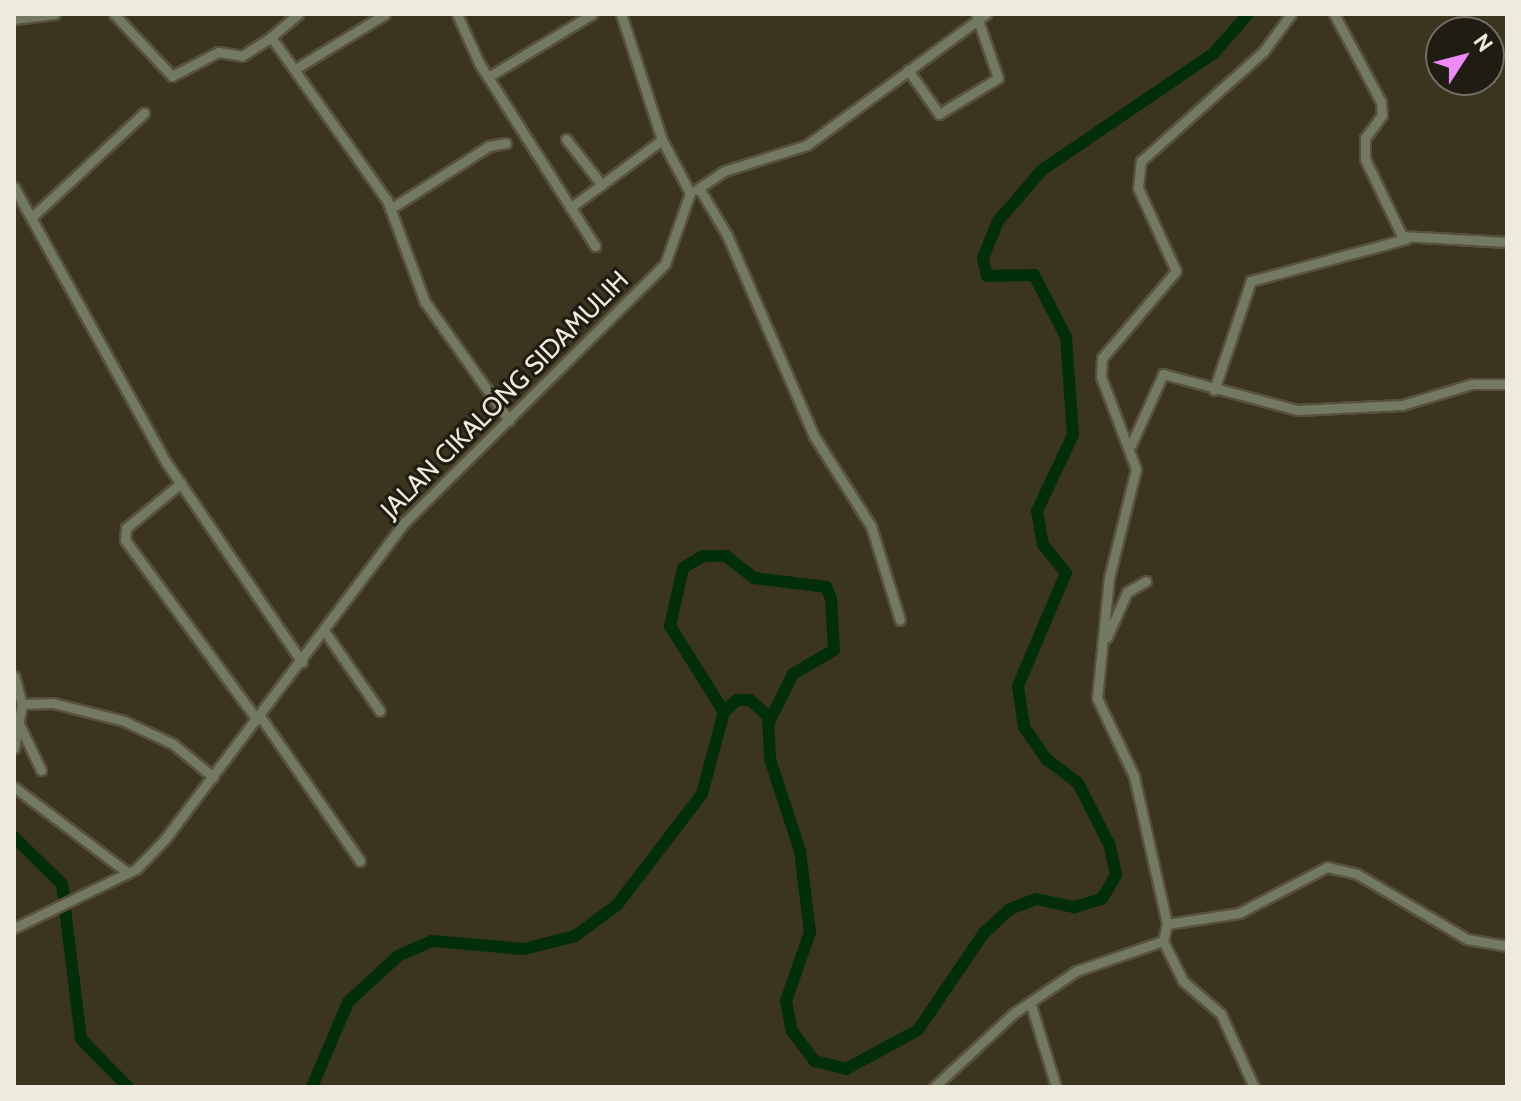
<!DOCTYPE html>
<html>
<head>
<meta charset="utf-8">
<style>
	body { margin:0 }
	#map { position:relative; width:1521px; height:1101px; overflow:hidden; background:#3b341e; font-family:Cabin,sans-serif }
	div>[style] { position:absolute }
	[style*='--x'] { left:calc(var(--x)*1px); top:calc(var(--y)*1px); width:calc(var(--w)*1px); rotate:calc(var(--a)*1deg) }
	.river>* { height:12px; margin:-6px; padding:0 6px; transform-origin:6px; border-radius:6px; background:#022e09 }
	.roads { filter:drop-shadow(2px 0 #58513c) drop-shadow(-2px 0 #58513c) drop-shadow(0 2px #58513c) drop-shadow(0 -2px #58513c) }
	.minor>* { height:9px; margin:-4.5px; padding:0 4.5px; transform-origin:4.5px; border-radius:4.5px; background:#737962 }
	span { translate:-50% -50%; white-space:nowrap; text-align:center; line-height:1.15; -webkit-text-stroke:6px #1f1c12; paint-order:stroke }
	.street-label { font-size:26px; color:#eeeadc }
	.frame { position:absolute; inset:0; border:16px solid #eeeadc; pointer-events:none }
	.north { position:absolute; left:1425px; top:16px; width:80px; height:80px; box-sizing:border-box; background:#1f1c12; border:2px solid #726e63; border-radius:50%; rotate:54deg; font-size:22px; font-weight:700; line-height:32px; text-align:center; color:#eeeadc }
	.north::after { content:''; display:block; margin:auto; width:28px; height:36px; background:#ee8bf8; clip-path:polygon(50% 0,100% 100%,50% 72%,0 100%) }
</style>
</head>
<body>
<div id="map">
	<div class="river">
		<div style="--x:724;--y:712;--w:102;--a:-122.1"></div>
		<div style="--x:670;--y:626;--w:59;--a:-77.4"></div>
		<div style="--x:683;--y:568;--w:23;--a:-31"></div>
		<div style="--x:703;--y:556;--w:23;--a:0"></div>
		<div style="--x:726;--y:556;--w:36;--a:38"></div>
		<div style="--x:754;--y:578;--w:73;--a:7.1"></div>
		<div style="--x:826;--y:587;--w:13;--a:67"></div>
		<div style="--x:831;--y:599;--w:51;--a:86.6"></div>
		<div style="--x:834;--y:650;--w:48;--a:149.7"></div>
		<div style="--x:793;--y:674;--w:56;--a:116.6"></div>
		<div style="--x:14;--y:837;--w:67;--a:44.4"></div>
		<div style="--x:62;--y:884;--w:156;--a:83"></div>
		<div style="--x:81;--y:1039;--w:67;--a:45.6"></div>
		<div style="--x:312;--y:1087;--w:92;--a:-67"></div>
		<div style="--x:348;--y:1002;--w:68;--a:-42.6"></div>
		<div style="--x:398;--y:956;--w:37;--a:-24"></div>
		<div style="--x:432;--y:941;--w:92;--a:5"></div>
		<div style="--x:524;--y:949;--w:53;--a:-14.3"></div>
		<div style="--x:575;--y:936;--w:52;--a:-36.4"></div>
		<div style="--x:617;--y:905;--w:140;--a:-52.6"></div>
		<div style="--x:702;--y:794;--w:85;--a:-75"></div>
		<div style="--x:724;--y:712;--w:18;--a:-43"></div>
		<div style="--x:737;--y:700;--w:13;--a:0"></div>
		<div style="--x:750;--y:700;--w:24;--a:42"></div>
		<div style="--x:768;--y:716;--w:43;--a:87.3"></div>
		<div style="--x:770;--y:759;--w:97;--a:71.9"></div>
		<div style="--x:800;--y:851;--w:82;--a:83"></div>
		<div style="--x:810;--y:932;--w:73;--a:109.2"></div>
		<div style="--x:786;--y:1001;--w:31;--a:79"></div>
		<div style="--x:792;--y:1031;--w:38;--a:53"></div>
		<div style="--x:815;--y:1061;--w:32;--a:14"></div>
		<div style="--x:846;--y:1069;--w:82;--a:-28.4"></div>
		<div style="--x:918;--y:1030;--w:117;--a:-55.8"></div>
		<div style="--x:984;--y:933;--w:35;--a:-43"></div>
		<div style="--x:1010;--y:909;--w:28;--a:-21"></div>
		<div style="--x:1036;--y:899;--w:40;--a:12"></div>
		<div style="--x:1075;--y:907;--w:28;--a:-17"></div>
		<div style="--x:1102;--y:899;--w:28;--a:-60"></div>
		<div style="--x:1116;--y:875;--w:30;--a:-102"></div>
		<div style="--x:1110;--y:846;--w:71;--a:-116.9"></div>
		<div style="--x:1078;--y:783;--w:39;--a:-143"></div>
		<div style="--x:1047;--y:760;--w:40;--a:-124.9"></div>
		<div style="--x:1024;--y:727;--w:41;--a:-98.3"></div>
		<div style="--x:1018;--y:686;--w:123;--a:-67"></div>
		<div style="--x:1066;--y:573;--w:36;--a:-129"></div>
		<div style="--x:1043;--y:545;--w:35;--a:-100"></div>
		<div style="--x:1037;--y:511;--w:84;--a:-64.7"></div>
		<div style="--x:1073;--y:435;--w:98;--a:-94.1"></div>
		<div style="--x:1066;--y:337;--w:70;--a:-117.3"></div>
		<div style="--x:1034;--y:275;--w:47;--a:178.8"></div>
		<div style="--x:987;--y:276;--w:18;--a:-103"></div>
		<div style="--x:983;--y:258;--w:40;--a:-68"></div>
		<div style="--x:998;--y:221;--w:67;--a:-49.2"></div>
		<div style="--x:1042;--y:170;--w:207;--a:-34.2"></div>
		<div style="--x:1213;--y:54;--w:53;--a:-48.8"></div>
	</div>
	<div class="roads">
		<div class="minor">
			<div style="--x:114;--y:14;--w:85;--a:46.9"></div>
			<div style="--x:172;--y:76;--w:52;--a:-27.6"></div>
			<div style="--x:218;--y:52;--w:24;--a:9"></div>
			<div style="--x:242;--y:56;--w:35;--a:-33"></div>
			<div style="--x:271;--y:37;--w:200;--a:54.6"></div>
			<div style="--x:387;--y:200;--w:109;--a:69.6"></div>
			<div style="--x:425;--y:302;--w:145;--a:54.6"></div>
			<div style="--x:457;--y:14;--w:54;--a:65.8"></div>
			<div style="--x:479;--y:63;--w:217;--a:57.6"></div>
			<div style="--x:1334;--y:14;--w:100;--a:61.9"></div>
			<div style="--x:1381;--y:102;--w:13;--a:86"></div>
			<div style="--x:1382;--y:115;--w:29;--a:126"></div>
			<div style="--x:1365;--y:138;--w:21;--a:90"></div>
			<div style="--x:1365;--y:159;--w:85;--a:64.3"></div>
			<div style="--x:1402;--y:236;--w:105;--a:3.3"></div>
			<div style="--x:14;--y:19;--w:41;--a:-7"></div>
			<div style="--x:271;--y:37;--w:35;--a:-40"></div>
			<div style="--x:295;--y:69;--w:105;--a:-31.4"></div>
			<div style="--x:908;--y:70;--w:54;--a:54.8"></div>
			<div style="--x:939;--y:114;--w:69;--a:-31.4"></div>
			<div style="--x:998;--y:78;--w:68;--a:-109"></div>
			<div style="--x:488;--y:77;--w:122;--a:-31.2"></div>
			<div style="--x:566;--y:139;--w:58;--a:52"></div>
			<div style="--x:14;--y:187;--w:314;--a:61.1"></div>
			<div style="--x:166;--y:462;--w:242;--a:55.8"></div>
			<div style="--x:699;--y:188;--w:55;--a:59.2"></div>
			<div style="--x:727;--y:235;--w:219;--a:66.6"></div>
			<div style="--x:814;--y:436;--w:107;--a:57.7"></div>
			<div style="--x:871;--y:526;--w:98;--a:72.9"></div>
			<div style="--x:696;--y:190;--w:34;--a:-34"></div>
			<div style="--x:724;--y:171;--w:87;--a:-17.4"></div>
			<div style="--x:807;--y:145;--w:222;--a:-36.2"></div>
			<div style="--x:570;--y:208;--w:114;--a:-36.5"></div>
			<div style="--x:390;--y:209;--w:117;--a:-32.5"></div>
			<div style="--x:489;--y:146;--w:17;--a:-10"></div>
			<div style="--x:32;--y:217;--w:153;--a:-42.9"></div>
			<div style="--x:1214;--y:390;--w:115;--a:-71.3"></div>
			<div style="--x:1251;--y:281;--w:161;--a:-15.2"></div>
			<div style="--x:1131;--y:445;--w:78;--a:-65.7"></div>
			<div style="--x:1163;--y:374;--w:139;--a:15"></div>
			<div style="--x:1297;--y:410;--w:105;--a:-2.7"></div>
			<div style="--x:1402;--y:405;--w:73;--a:-16.7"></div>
			<div style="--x:1472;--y:384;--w:35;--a:0"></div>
			<div style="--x:181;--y:483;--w:71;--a:140.7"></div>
			<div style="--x:126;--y:528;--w:12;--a:95"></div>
			<div style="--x:125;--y:540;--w:223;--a:53.7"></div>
			<div style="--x:325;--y:632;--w:96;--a:55.2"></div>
			<div style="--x:1107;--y:637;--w:49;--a:-66"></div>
			<div style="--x:1127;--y:592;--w:22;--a:-30"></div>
			<div style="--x:14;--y:676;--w:29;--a:74"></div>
			<div style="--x:22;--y:704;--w:45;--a:100.3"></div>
			<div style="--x:22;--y:704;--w:31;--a:-2"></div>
			<div style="--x:53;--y:703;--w:73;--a:14.2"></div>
			<div style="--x:124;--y:721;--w:54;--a:25.1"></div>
			<div style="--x:173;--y:744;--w:52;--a:39.5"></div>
			<div style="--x:260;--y:716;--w:176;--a:55.4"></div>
			<div style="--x:20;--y:726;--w:49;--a:64.5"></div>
			<div style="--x:14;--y:787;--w:143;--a:37"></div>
			<div style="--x:1167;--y:924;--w:73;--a:-8.7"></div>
			<div style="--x:1239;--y:913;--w:99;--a:-27.6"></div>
			<div style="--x:1327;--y:867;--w:31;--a:13"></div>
			<div style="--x:1357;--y:874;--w:128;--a:30.6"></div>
			<div style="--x:1467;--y:939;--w:41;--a:9.9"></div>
			<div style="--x:14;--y:928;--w:136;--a:-25.8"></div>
			<div style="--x:136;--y:869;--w:42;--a:-46"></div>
			<div style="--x:165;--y:839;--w:398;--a:-52.9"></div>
			<div style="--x:405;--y:522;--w:366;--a:-44.8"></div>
			<div style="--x:665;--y:264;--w:75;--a:-70.6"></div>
			<div style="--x:690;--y:193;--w:60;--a:-117.8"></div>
			<div style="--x:662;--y:140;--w:133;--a:-108"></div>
			<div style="--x:1163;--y:941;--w:45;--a:63.4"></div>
			<div style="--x:1183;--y:981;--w:50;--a:41"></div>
			<div style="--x:1221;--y:1014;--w:80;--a:65.7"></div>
			<div style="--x:1031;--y:1005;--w:86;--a:73"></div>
			<div style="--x:934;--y:1087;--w:109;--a:-42.8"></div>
			<div style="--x:1014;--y:1013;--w:75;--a:-34.1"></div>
			<div style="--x:1076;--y:971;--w:92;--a:-19"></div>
			<div style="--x:1163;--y:941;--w:17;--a:-77"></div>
			<div style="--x:1167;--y:924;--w:152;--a:-102.6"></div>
			<div style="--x:1134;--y:776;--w:86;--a:-115.4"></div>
			<div style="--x:1097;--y:698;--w:121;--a:-84.3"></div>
			<div style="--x:1109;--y:578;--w:112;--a:-76.1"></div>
			<div style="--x:1136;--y:469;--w:98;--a:-110.8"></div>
			<div style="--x:1101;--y:377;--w:19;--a:-87"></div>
			<div style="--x:1102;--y:358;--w:114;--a:-49.6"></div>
			<div style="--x:1176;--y:271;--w:91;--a:-114.6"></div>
			<div style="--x:1138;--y:188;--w:27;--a:-84"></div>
			<div style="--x:1141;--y:161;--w:164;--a:-41.8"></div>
			<div style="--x:1263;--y:52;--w:47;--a:-53.6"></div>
		</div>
	</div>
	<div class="street-label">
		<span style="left:505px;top:395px;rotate:-45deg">JALAN CIKALONG SIDAMULIH</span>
	</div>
	<div class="frame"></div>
	<div class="north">N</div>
</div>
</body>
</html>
